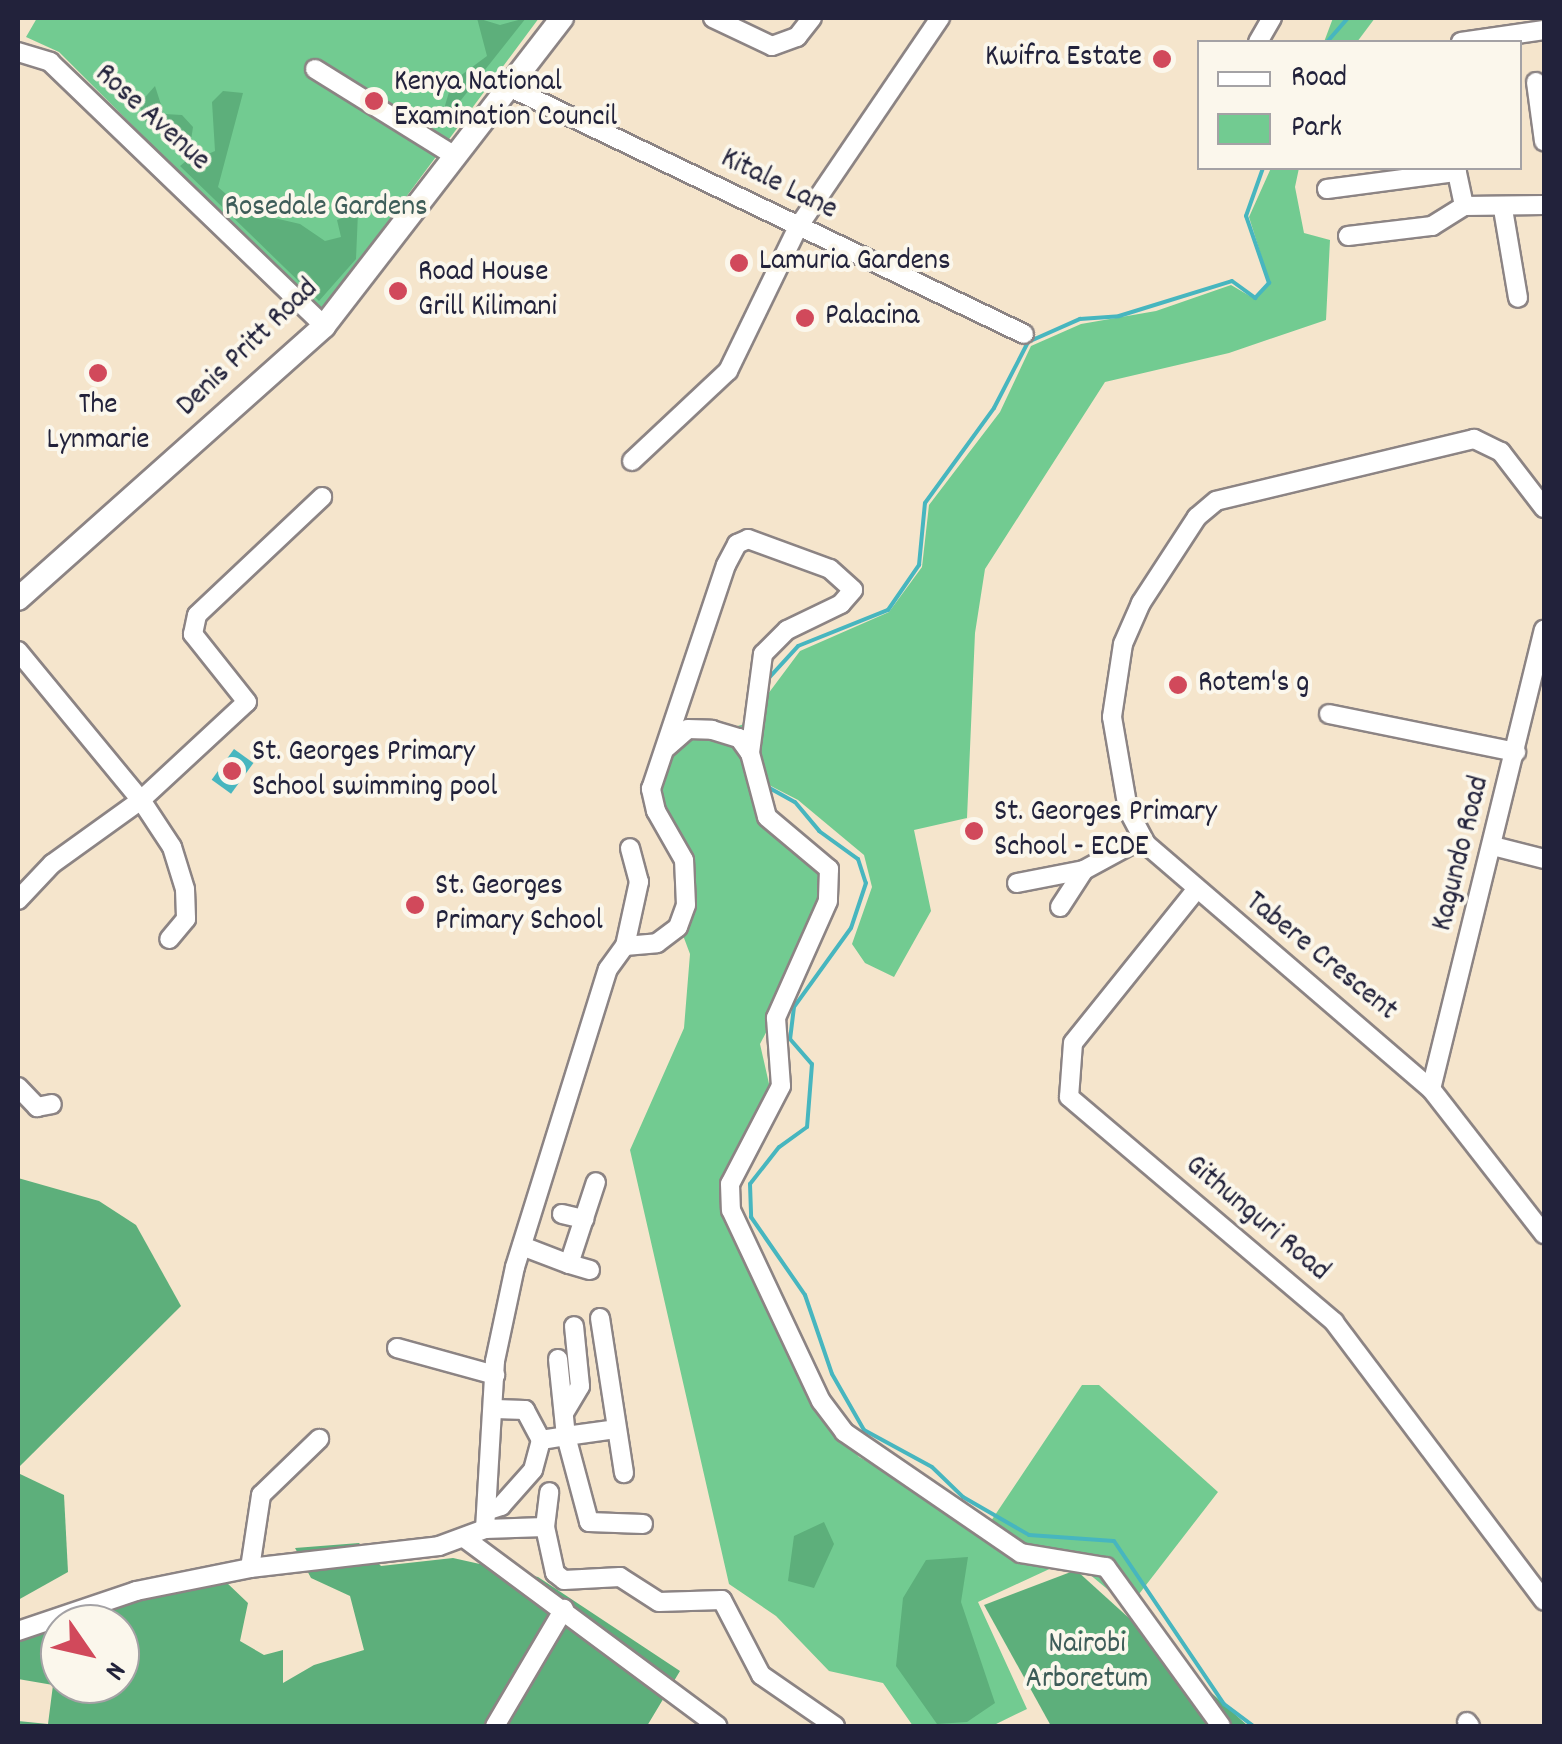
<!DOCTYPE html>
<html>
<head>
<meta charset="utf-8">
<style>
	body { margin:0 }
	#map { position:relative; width:1562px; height:1744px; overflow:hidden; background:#f5e5cc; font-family:Dekko,sans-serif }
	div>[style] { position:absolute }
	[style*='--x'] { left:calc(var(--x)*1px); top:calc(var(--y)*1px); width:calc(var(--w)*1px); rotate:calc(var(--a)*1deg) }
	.green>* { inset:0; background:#72cb91 }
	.forest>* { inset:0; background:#5daf7b }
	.water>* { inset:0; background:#47b6bf; transform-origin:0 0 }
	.stream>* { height:4px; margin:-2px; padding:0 2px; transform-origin:2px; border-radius:2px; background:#47b6bf }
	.roads { filter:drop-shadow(2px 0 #8c8484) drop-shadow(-2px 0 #8c8484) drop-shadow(0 2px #8c8484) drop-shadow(0 -2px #8c8484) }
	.minor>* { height:18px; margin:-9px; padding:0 9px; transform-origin:9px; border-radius:9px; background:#fff }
	.major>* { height:22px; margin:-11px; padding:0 11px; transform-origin:11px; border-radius:11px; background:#fff }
	.dots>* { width:28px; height:28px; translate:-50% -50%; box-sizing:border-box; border:5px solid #fbf7ec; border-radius:50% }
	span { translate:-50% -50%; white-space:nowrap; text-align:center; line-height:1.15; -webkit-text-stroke:8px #fbf7ec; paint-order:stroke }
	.poi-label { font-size:30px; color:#22223b }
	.right { translate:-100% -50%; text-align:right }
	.left { translate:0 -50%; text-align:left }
	.street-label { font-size:30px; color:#22223b }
	.park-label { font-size:30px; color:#3e5d59 }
	.frame { position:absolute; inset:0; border:20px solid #22223b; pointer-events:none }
	.legend { position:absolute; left:1197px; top:40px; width:325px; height:130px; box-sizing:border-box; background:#fbf7ec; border:2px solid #a4a2a5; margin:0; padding:12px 18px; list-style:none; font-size:30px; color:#22223b }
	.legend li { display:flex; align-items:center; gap:20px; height:50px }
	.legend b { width:50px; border:2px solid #a4a2a5 }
	.north { position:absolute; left:40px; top:1604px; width:100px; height:100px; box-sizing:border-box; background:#fbf7ec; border:2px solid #a4a2a5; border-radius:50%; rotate:124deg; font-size:28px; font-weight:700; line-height:40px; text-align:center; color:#22223b }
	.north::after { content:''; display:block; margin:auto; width:35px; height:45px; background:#d1495b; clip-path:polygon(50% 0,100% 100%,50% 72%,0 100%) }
</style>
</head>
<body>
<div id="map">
	<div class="green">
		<div style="clip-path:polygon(37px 18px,539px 18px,320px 313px,59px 52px,26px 37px)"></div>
		<div style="clip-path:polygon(1333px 18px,1375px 18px,1357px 42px,1324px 42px)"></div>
		<div style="clip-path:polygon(1271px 168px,1299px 168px,1295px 187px,1304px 233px,1330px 240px,1326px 320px,1229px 353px,1105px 382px,985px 569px,975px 633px,967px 818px,914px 830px,931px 911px,894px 977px,865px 963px,852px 944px,872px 887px,864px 855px,798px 800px,767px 784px,757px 752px,759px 706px,800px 651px,889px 612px,922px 567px,929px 505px,1000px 412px,1031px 346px,1081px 324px,1156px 311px,1231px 285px,1255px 299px,1270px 284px,1249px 217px)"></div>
		<div style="clip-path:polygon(745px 724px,754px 810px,826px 873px,829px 889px,796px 975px,760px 1044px,772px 1097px,720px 1190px,833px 1425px,859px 1457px,924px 1491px,983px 1533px,1082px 1385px,1099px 1385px,1218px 1492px,1129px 1607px,1071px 1559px,978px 1602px,1027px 1709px,992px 1726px,913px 1726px,883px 1683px,829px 1671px,776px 1616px,729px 1584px,630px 1150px,684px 1028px,690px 954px,681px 930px,680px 838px,660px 798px,661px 783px,676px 742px)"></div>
	</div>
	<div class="forest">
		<div style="clip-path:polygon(477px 18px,500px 25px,526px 18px,438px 129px,452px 82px,487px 56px)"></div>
		<div style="clip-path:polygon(155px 86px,164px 114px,182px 115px,193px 127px,190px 147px,197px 159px,215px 151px,212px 102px,223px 91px,243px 93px,218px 187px,245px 211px,300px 224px,325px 241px,341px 237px,337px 220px,358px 212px,356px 259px,319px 301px,180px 166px,186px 161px,169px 140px,147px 126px,139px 104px)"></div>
		<div style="clip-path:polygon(18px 1178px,99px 1201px,136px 1225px,181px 1306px,18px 1468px)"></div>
		<div style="clip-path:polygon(18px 1473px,64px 1495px,68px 1572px,18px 1600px)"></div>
		<div style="clip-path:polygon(824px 1522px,834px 1544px,814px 1588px,788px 1581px,794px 1536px)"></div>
		<div style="clip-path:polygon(evenodd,359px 1543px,381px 1566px,453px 1558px,538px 1577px,680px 1671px,647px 1726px,18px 1726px,18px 1721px,48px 1724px,53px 1685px,18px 1679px,19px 1620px,120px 1588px,180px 1590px,226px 1582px,248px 1603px,240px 1641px,264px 1655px,283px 1650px,283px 1683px,314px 1665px,364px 1650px,350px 1596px,311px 1578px,295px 1548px,359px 1543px,60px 1624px,120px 1624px,120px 1684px,60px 1684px,60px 1624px)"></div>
		<div style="clip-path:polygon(968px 1557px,961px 1602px,995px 1703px,967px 1722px,937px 1724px,896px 1666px,903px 1598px,926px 1560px)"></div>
		<div style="clip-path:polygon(1076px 1570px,1248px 1726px,1051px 1726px,984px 1605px)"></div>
	</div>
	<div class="water">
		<div style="left:234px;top:749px;width:24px;height:38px;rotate:36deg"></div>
	</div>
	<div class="stream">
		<div style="--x:1327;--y:42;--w:32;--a:-49"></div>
		<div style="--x:767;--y:680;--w:46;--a:-47.6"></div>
		<div style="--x:798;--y:646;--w:97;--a:-21.8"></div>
		<div style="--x:888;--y:610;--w:55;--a:-55.4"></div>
		<div style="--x:919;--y:565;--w:62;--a:-84.5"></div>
		<div style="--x:925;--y:503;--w:117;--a:-54"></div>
		<div style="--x:994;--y:408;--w:74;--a:-62.7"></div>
		<div style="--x:1028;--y:342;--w:57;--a:-23.9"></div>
		<div style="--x:1080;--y:319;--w:39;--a:-4"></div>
		<div style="--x:1119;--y:316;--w:118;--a:-17.2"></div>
		<div style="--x:1232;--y:281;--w:29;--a:36"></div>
		<div style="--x:1255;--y:298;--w:21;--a:-47"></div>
		<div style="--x:1269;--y:283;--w:71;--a:-108.9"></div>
		<div style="--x:1246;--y:216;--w:51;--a:-70.5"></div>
		<div style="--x:764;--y:785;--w:35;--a:29"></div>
		<div style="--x:795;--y:802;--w:38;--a:50"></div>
		<div style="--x:819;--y:831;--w:48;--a:35.7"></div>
		<div style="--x:858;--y:859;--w:25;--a:72"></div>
		<div style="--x:866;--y:883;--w:47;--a:108.4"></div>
		<div style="--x:851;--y:928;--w:97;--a:125.8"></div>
		<div style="--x:794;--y:1007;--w:32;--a:97"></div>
		<div style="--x:790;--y:1039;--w:33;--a:49"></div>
		<div style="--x:812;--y:1064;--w:63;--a:94.5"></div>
		<div style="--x:807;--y:1127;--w:34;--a:144"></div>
		<div style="--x:779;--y:1147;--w:47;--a:128.1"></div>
		<div style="--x:750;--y:1184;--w:33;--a:88"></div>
		<div style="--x:751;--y:1217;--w:95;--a:55.3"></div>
		<div style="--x:805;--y:1295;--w:83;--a:71.1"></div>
		<div style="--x:832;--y:1374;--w:64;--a:60.3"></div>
		<div style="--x:864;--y:1430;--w:77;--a:28.6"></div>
		<div style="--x:932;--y:1467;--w:43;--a:44.1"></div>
		<div style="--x:963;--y:1497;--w:76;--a:29.9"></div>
		<div style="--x:1029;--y:1535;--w:85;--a:4"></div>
		<div style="--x:1114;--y:1541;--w:197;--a:56"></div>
		<div style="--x:1224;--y:1704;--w:36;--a:37"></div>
	</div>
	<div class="roads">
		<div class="minor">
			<div style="--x:713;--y:18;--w:65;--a:25.4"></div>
			<div style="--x:772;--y:46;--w:27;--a:-20"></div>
			<div style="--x:797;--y:37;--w:24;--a:-52"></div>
			<div style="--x:1258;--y:42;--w:28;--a:-60"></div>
			<div style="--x:1461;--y:42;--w:84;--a:-8.2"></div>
			<div style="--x:18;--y:52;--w:34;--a:17"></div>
			<div style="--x:50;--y:62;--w:380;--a:43.9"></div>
			<div style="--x:315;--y:69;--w:165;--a:31.9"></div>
			<div style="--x:1536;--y:82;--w:60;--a:82.3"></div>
			<div style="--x:509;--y:87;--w:571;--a:25.62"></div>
			<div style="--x:1456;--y:168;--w:39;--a:78"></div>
			<div style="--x:1464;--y:206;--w:80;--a:-0.7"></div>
			<div style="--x:1327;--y:189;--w:131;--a:-7.5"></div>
			<div style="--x:1503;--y:209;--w:90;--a:80.4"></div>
			<div style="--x:1348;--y:236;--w:85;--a:-6.8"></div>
			<div style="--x:1432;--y:226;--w:38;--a:-32"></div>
			<div style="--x:632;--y:461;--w:132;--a:-43.2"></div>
			<div style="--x:728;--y:371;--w:160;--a:-64.1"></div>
			<div style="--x:798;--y:227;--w:253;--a:-55.8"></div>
			<div style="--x:1544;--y:508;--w:71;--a:-127.5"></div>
			<div style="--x:1501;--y:452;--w:30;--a:-154"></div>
			<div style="--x:1474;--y:439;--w:265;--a:166.5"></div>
			<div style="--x:1216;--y:501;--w:25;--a:140"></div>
			<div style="--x:1197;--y:517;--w:103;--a:123.1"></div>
			<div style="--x:1141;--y:603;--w:45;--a:113.7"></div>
			<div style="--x:1123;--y:644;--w:74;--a:98.6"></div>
			<div style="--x:1112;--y:717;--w:94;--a:80.2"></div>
			<div style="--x:1128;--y:810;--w:38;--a:62"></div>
			<div style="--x:1146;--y:844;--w:376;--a:40.7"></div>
			<div style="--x:1431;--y:1089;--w:184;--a:52.1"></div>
			<div style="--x:18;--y:651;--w:193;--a:50.5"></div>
			<div style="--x:141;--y:800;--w:144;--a:-42.8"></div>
			<div style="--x:247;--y:702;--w:87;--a:-128.5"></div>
			<div style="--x:193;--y:634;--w:19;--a:-78"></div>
			<div style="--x:197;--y:615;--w:172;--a:-43.3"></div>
			<div style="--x:1329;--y:714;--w:191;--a:11.5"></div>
			<div style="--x:665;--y:749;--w:30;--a:-41"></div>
			<div style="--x:688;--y:729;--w:24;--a:2"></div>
			<div style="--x:712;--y:730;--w:28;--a:17"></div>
			<div style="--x:739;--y:738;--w:19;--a:54"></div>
			<div style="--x:1493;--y:846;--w:53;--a:14.3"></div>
			<div style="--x:1017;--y:883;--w:68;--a:-11"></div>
			<div style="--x:1084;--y:870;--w:65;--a:-28.5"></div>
			<div style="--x:1196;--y:890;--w:196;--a:128.8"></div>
			<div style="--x:1073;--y:1043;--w:54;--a:94.2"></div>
			<div style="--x:1069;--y:1097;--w:348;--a:40.3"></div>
			<div style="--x:1334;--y:1322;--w:349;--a:53"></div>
			<div style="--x:18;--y:900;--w:50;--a:-46.6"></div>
			<div style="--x:52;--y:864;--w:110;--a:-35.7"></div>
			<div style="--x:141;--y:800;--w:56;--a:56.6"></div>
			<div style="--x:172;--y:847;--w:44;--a:72.8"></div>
			<div style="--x:185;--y:889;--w:30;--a:88"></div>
			<div style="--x:186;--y:919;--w:26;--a:130"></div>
			<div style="--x:1060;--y:907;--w:44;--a:-57"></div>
			<div style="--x:625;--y:946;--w:66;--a:-77.7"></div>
			<div style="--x:639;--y:882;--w:35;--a:-105"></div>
			<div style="--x:18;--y:1087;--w:28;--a:46"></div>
			<div style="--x:37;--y:1107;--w:15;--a:-11"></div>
			<div style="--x:1431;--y:1089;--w:473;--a:-76.2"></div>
			<div style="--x:562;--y:1214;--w:23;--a:13"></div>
			<div style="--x:522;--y:1246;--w:50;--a:21"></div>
			<div style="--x:590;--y:1270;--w:22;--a:-164"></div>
			<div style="--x:569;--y:1264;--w:86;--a:-71.8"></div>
			<div style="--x:600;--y:1318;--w:157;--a:81.2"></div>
			<div style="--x:397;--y:1348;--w:102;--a:15.4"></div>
			<div style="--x:558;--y:1359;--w:77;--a:84.1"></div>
			<div style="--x:566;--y:1436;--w:50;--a:-8"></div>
			<div style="--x:564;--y:1413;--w:31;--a:-59"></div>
			<div style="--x:580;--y:1386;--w:60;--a:-95.7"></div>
			<div style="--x:541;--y:1440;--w:25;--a:-9"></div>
			<div style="--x:566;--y:1436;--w:89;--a:75"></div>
			<div style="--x:589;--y:1522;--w:54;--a:2.1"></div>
			<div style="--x:489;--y:1510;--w:13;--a:-18"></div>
			<div style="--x:501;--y:1506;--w:48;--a:-48.4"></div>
			<div style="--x:533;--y:1470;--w:31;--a:-75"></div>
			<div style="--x:541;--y:1440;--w:34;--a:-118"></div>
			<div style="--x:525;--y:1410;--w:30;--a:-178"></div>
			<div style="--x:545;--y:1527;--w:35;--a:-83"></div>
			<div style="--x:485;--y:1529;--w:60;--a:-1.9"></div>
			<div style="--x:545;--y:1527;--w:47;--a:77.7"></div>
			<div style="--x:555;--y:1573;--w:11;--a:38"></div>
			<div style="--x:564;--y:1580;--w:56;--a:-3.1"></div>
			<div style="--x:620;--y:1577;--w:46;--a:32.7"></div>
			<div style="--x:659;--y:1602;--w:63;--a:-1.8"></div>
			<div style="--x:722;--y:1600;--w:85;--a:62.5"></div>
			<div style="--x:761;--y:1675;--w:90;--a:34.6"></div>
			<div style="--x:467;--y:1540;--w:312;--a:36.6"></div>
			<div style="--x:250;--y:1568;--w:74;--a:-81.4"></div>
			<div style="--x:261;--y:1495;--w:81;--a:-44"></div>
			<div style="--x:18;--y:1631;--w:125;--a:-18.7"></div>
			<div style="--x:136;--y:1591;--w:116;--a:-11.4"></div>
			<div style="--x:250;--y:1568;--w:190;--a:-6.6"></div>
			<div style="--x:439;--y:1546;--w:49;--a:-20.3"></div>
			<div style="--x:485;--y:1529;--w:168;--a:-86.6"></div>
			<div style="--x:495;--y:1361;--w:96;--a:-78"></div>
			<div style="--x:515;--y:1267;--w:312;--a:-72.7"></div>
			<div style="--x:608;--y:969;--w:29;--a:-54"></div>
			<div style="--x:625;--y:946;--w:32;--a:-5"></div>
			<div style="--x:657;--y:943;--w:26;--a:-37"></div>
			<div style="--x:678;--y:927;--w:23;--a:-70"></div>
			<div style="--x:686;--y:905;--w:45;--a:-92.5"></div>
			<div style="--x:684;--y:860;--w:56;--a:-119.7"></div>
			<div style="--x:656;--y:811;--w:23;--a:-103"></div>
			<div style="--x:651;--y:789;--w:236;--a:-71.5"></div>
			<div style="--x:726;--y:565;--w:24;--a:-62"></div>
			<div style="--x:737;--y:544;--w:12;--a:-24"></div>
			<div style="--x:748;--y:539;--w:87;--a:20.1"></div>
			<div style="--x:830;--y:569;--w:31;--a:42"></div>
			<div style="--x:853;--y:590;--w:18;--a:131"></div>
			<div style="--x:841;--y:604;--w:60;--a:154.3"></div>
			<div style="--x:787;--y:630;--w:34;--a:135"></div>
			<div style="--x:763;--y:654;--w:100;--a:97.5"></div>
			<div style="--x:750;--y:753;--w:66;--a:75.1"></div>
			<div style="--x:767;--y:817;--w:81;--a:40"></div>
			<div style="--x:829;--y:869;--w:32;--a:92"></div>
			<div style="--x:828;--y:901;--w:128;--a:114"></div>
			<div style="--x:776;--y:1018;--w:68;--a:85.8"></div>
			<div style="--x:781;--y:1086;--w:110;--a:117.5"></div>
			<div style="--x:730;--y:1184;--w:26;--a:88"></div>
			<div style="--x:731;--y:1210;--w:211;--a:64.8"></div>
			<div style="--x:821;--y:1401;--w:39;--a:53"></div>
			<div style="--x:844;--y:1432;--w:214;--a:34.4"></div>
			<div style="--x:1021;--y:1553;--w:86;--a:9.4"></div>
			<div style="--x:1106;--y:1567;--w:196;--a:54.1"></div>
			<div style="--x:1467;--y:1722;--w:5;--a:53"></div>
			<div style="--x:495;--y:1726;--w:136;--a:-59.5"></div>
		</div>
		<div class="major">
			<div style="--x:18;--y:599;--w:410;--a:-41.7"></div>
			<div style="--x:324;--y:326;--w:389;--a:-52.3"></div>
		</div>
	</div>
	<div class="dots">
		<div style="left:1162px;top:59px;background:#d1495b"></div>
		<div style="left:374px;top:101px;background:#d1495b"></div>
		<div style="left:739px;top:263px;background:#d1495b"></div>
		<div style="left:398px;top:291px;background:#d1495b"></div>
		<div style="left:805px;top:318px;background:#d1495b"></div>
		<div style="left:98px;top:373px;background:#d1495b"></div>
		<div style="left:1178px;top:685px;background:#d1495b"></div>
		<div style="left:232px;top:771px;background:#d1495b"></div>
		<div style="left:974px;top:831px;background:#d1495b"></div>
		<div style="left:415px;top:905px;background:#d1495b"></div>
	</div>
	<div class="poi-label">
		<span class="right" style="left:1142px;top:59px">Kwifra Estate</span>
		<span class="left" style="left:394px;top:101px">Kenya National<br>Examination Council</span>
		<span class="left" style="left:759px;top:263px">Lamuria Gardens</span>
		<span class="left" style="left:418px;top:291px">Road House<br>Grill Kilimani</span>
		<span class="left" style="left:825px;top:318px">Palacina</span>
		<span style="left:98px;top:424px">The<br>Lynmarie</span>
		<span class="left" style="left:1198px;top:685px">Rotem's g</span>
		<span class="left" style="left:252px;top:771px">St. Georges Primary<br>School swimming pool</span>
		<span class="left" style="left:994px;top:831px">St. Georges Primary<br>School - ECDE</span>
		<span class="left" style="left:435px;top:905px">St. Georges<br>Primary School</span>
	</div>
	<div class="street-label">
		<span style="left:151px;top:119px;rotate:42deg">Rose Avenue</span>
		<span style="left:778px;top:186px;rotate:26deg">Kitale Lane</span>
		<span style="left:249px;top:349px;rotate:-44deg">Denis Pritt Road</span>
		<span style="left:1463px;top:854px;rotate:-76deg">Kagundo Road</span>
		<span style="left:1320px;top:958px;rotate:39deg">Tabere Crescent</span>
		<span style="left:1256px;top:1220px;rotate:40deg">Githunguri Road</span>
	</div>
	<div class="park-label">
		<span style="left:326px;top:209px">Rosedale Gardens</span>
		<span style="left:1087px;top:1663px">Nairobi<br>Arboretum</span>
	</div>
	<div class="frame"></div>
	<ul class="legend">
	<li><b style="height:12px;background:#fff"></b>Road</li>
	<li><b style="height:28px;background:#72cb91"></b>Park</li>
	</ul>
	<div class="north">N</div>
</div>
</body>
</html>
